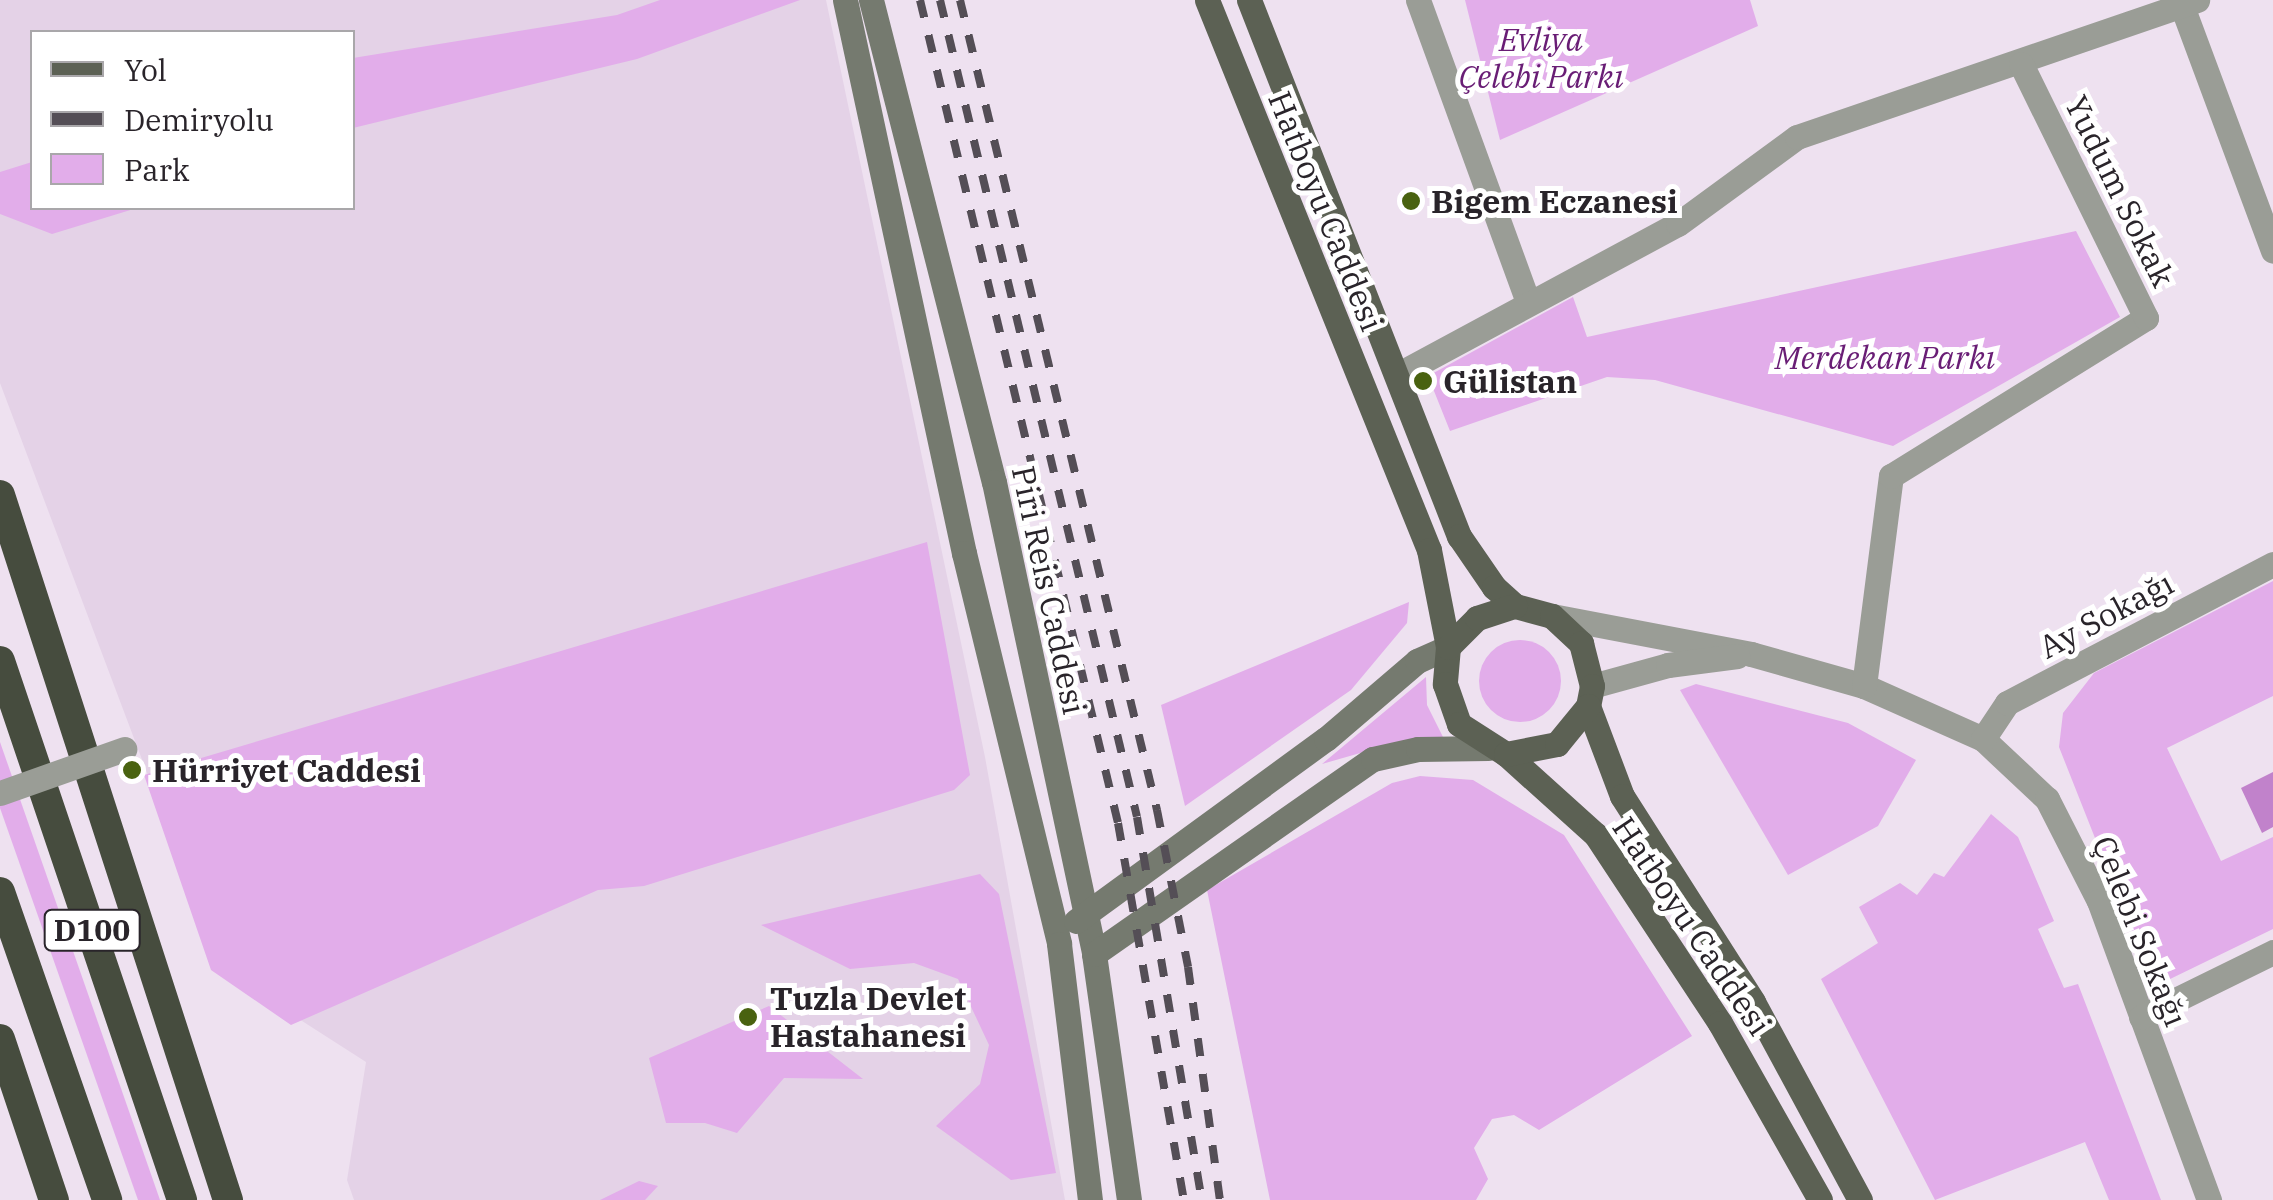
<!DOCTYPE html>
<html>
<head>
<meta charset="utf-8">
<style>
	body { margin:0 }
	#map { position:relative; width:2273px; height:1200px; overflow:hidden; background:#eee1f0; font-family:"IBM Plex Serif",serif }
	div>[style] { position:absolute }
	[style*='--x'] { left:calc(var(--x)*1px); top:calc(var(--y)*1px); width:calc(var(--w)*1px); rotate:calc(var(--a)*1deg) }
	.built>* { inset:0; background:#e4d2e7 }
	.green>* { inset:0; background:#e2adea }
	.round { border-radius:50% }
	.water>* { inset:0; background:#c182cb }
	.street>* { height:25px; margin:-12.5px; padding:0 12.5px; transform-origin:12.5px; border-radius:12.5px; background:#9a9d96 }
	.secondary>* { height:25px; margin:-12.5px; padding:0 12.5px; transform-origin:12.5px; border-radius:12.5px; background:#757a6f }
	.primary>* { height:25px; margin:-12.5px; padding:0 12.5px; transform-origin:12.5px; border-radius:12.5px; background:#5c6154 }
	.highway>* { height:30px; margin:-15px; padding:0 15px; transform-origin:15px; border-radius:15px; background:#464c3e }
	.rail>* { height:8px; margin-top:-4px; transform-origin:0; background:repeating-linear-gradient(90deg,#544e56 0 18px,transparent 0 36px) }
	.street-bridge>* { height:25px; margin:-12.5px; padding:0 12.5px; transform-origin:12.5px; border-radius:12.5px; background:#9a9d96 }
	.dots>* { width:28px; height:28px; translate:-50% -50%; box-sizing:border-box; border:5px solid #fff; border-radius:50% }
	span { translate:-50% -50%; white-space:nowrap; text-align:center; line-height:1.15; -webkit-text-stroke:10px #fff; paint-order:stroke }
	.shield-label span { padding:2px 8px; background:#fff; border:2px solid; border-radius:8px; -webkit-text-stroke-width:0 }
	.shield-label { font-size:30px; color:#29242a; font-weight:700 }
	.park-label { font-size:32px; color:#691d75; font-style:italic }
	.street-label { font-size:32px; color:#29242a }
	.poi-label { font-size:32px; color:#29242a; font-weight:700 }
	.left { translate:0 -50%; text-align:left }
	.legend { position:absolute; left:30px; top:30px; width:325px; height:180px; box-sizing:border-box; background:#fff; border:2px solid #a9a7aa; margin:0; padding:12px 18px; list-style:none; font-size:30px; color:#29242a }
	.legend li { display:flex; align-items:center; gap:20px; height:50px }
	.legend b { width:50px; border:2px solid #a9a7aa }
</style>
</head>
<body>
<div id="map">
	<div class="built">
		<div style="clip-path:polygon(evenodd,0 0,826px 0,985px 757px,1065px 1200px,354px 1200px,347px 1180px,366px 1062px,221px 969px,0 383px,0 0,32px 32px,352px 32px,352px 208px,32px 208px,32px 32px)"></div>
	</div>
	<div class="green">
		<div style="clip-path:polygon(660px 0,800px 0,637px 59px,353px 128px,353px 58px,617px 15px)"></div>
		<div style="clip-path:polygon(1465px 0,1750px 0,1758px 26px,1500px 140px)"></div>
		<div style="clip-path:polygon(32px 162px,32px 208px,137px 208px,52px 234px,0 214px,0 172px)"></div>
		<div style="clip-path:polygon(2076px 231px,2120px 317px,1893px 446px,1655px 380px,1607px 377px,1450px 431px,1428px 376px,1573px 297px,1587px 337px)"></div>
		<div style="clip-path:polygon(927px 542px,970px 775px,954px 790px,644px 886px,598px 890px,291px 1025px,211px 970px,144px 775px)"></div>
		<div style="clip-path:polygon(2273px 581px,2273px 696px,2167px 748px,2221px 861px,2273px 837px,2273px 929px,2166px 981px,2148px 972px,2059px 747px,2063px 713px,2094px 673px)"></div>
		<div style="clip-path:polygon(1409px 602px,1407px 623px,1351px 690px,1185px 806px,1161px 705px)"></div>
		<div class="round" style="left:1479px;top:640px;width:82px;height:82px"></div>
		<div style="clip-path:polygon(1426px 677px,1427px 705px,1443px 737px,1402px 741px,1322px 764px)"></div>
		<div style="clip-path:polygon(1696px 684px,1848px 723px,1916px 760px,1878px 826px,1788px 875px,1680px 690px)"></div>
		<div style="clip-path:polygon(0 742px,160px 1200px,138px 1200px,0 808px)"></div>
		<div style="clip-path:polygon(1420px 776px,1473px 780px,1564px 835px,1692px 1036px,1539px 1130px,1514px 1115px,1492px 1119px,1474px 1148px,1488px 1179px,1476px 1200px,1270px 1200px,1207px 890px,1392px 783px)"></div>
		<div style="clip-path:polygon(1991px 814px,2018px 837px,2054px 921px,2038px 929px,2064px 988px,2078px 984px,2161px 1200px,2109px 1200px,2085px 1142px,1935px 1200px,1821px 979px,1878px 943px,1859px 907px,1900px 883px,1917px 895px,1934px 873px,1944px 877px)"></div>
		<div style="clip-path:polygon(980px 874px,999px 894px,1056px 1173px,1011px 1180px,936px 1126px,980px 1084px,989px 1045px,958px 979px,914px 963px,850px 969px,761px 925px)"></div>
		<div style="clip-path:polygon(769px 1006px,863px 1079px,784px 1078px,737px 1133px,705px 1123px,666px 1123px,649px 1058px)"></div>
		<div style="clip-path:polygon(639px 1181px,658px 1186px,645px 1200px,600px 1200px)"></div>
	</div>
	<div class="water">
		<div style="clip-path:polygon(2273px 772px,2273px 827px,2262px 833px,2241px 788px)"></div>
	</div>
	<div class="street">
		<div style="--x:1418;--y:0;--w:322;--a:70"></div>
		<div style="--x:2182;--y:6;--w:261;--a:69.6"></div>
		<div style="--x:1397;--y:375;--w:319;--a:-28.3"></div>
		<div style="--x:1678;--y:224;--w:147;--a:-36.2"></div>
		<div style="--x:1797;--y:137;--w:423;--a:-18.9"></div>
		<div style="--x:1552;--y:616;--w:203;--a:10.8"></div>
		<div style="--x:1751;--y:654;--w:117;--a:15.8"></div>
		<div style="--x:1864;--y:686;--w:130;--a:24"></div>
		<div style="--x:1983;--y:739;--w:88;--a:43.2"></div>
		<div style="--x:2047;--y:799;--w:114;--a:63"></div>
		<div style="--x:2099;--y:901;--w:319;--a:69.8"></div>
		<div style="--x:1592;--y:686;--w:79;--a:-15.4"></div>
		<div style="--x:1668;--y:665;--w:70;--a:-7.4"></div>
		<div style="--x:1864;--y:686;--w:212;--a:-82.7"></div>
		<div style="--x:1891;--y:476;--w:300;--a:-31.8"></div>
		<div style="--x:2146;--y:318;--w:283;--a:-116.2"></div>
		<div style="--x:1983;--y:739;--w:43;--a:-56.3"></div>
		<div style="--x:2007;--y:703;--w:300;--a:-27.6"></div>
		<div style="--x:2141;--y:1017;--w:147;--a:-26.2"></div>
	</div>
	<div class="secondary">
		<div style="--x:845;--y:0;--w:566;--a:77.86"></div>
		<div style="--x:964;--y:553;--w:402;--a:76.3"></div>
		<div style="--x:1059;--y:944;--w:258;--a:83.1"></div>
		<div style="--x:871;--y:0;--w:497;--a:75.7"></div>
		<div style="--x:994;--y:482;--w:482;--a:78"></div>
		<div style="--x:1094;--y:954;--w:248;--a:81.9"></div>
		<div style="--x:1076;--y:921;--w:309;--a:-36.1"></div>
		<div style="--x:1326;--y:739;--w:120;--a:-40.6"></div>
		<div style="--x:1417;--y:661;--w:34;--a:-24"></div>
		<div style="--x:1094;--y:954;--w:340;--a:-35"></div>
		<div style="--x:1373;--y:759;--w:46;--a:-12.5"></div>
		<div style="--x:1418;--y:749;--w:70;--a:-0.8"></div>
	</div>
	<div class="primary">
		<div style="--x:1207;--y:0;--w:593;--a:68.02"></div>
		<div style="--x:1429;--y:550;--w:99;--a:78.9"></div>
		<div style="--x:1448;--y:647;--w:37;--a:95"></div>
		<div style="--x:1445;--y:684;--w:42;--a:70.7"></div>
		<div style="--x:1459;--y:724;--w:56;--a:32.6"></div>
		<div style="--x:1506;--y:754;--w:121;--a:42"></div>
		<div style="--x:1596;--y:835;--w:225;--a:56.6"></div>
		<div style="--x:1720;--y:1023;--w:203;--a:60.5"></div>
		<div style="--x:1249;--y:0;--w:576;--a:68.61"></div>
		<div style="--x:1459;--y:536;--w:62;--a:55.5"></div>
		<div style="--x:1494;--y:587;--w:28;--a:42"></div>
		<div style="--x:1515;--y:606;--w:38;--a:15"></div>
		<div style="--x:1552;--y:616;--w:40;--a:43"></div>
		<div style="--x:1581;--y:643;--w:44;--a:75.7"></div>
		<div style="--x:1592;--y:686;--w:20;--a:101"></div>
		<div style="--x:1588;--y:706;--w:96;--a:69.3"></div>
		<div style="--x:1622;--y:796;--w:244;--a:57.5"></div>
		<div style="--x:1753;--y:1002;--w:225;--a:61.6"></div>
		<div style="--x:1448;--y:647;--w:41;--a:-45"></div>
		<div style="--x:1477;--y:618;--w:40;--a:-18"></div>
		<div style="--x:1506;--y:754;--w:52;--a:-11.1"></div>
		<div style="--x:1557;--y:744;--w:49;--a:-50.8"></div>
	</div>
	<div class="highway">
		<div style="--x:0;--y:495;--w:741;--a:72.08"></div>
		<div style="--x:0;--y:661;--w:569;--a:71.34"></div>
		<div style="--x:0;--y:892;--w:326;--a:70.8"></div>
		<div style="--x:0;--y:1039;--w:170;--a:71.5"></div>
	</div>
	<div class="rail">
		<div style="--x:920;--y:0;--w:846;--a:76.47"></div>
		<div style="--x:1118;--y:823;--w:383;--a:80.1"></div>
		<div style="--x:940;--y:0;--w:840;--a:76.44"></div>
		<div style="--x:1137;--y:817;--w:388;--a:80.4"></div>
		<div style="--x:960;--y:0;--w:834;--a:76.33"></div>
		<div style="--x:1157;--y:810;--w:160;--a:78.8"></div>
		<div style="--x:1188;--y:967;--w:235;--a:82.2"></div>
	</div>
	<div class="street-bridge">
		<div style="--x:0;--y:793;--w:132;--a:-19.5"></div>
	</div>
	<div class="dots">
		<div style="left:1411px;top:201px;background:#496210"></div>
		<div style="left:1423px;top:381px;background:#496210"></div>
		<div style="left:132px;top:770px;background:#496210"></div>
		<div style="left:748px;top:1017px;background:#496210"></div>
	</div>
	<div class="shield-label">
		<span style="left:92px;top:930px">D100</span>
	</div>
	<div class="park-label">
		<span style="left:1541px;top:58px">Evliya<br>Çelebi Parkı</span>
		<span style="left:1885px;top:357px">Merdekan Parkı</span>
	</div>
	<div class="street-label">
		<span style="left:2120px;top:191px;rotate:64deg">Yudum Sokak</span>
		<span style="left:1326px;top:211px;rotate:68deg">Hatboyu Caddesi</span>
		<span style="left:1049px;top:590px;rotate:78deg">Piri Reis Caddesi</span>
		<span style="left:2106px;top:615px;rotate:-28deg">Ay Sokağı</span>
		<span style="left:1692px;top:926px;rotate:56deg">Hatboyu Caddesi</span>
		<span style="left:2140px;top:931px;rotate:68deg">Çelebi Sokağı</span>
	</div>
	<div class="poi-label">
		<span class="left" style="left:1431px;top:201px">Bigem Eczanesi</span>
		<span class="left" style="left:1443px;top:381px">Gülistan</span>
		<span class="left" style="left:152px;top:770px">Hürriyet Caddesi</span>
		<span class="left" style="left:770px;top:1017px">Tuzla Devlet<br>Hastahanesi</span>
	</div>
	<ul class="legend">
	<li><b style="height:12px;background:#5c6154"></b>Yol</li>
	<li><b style="height:12px;background:#544e56"></b>Demiryolu</li>
	<li><b style="height:28px;background:#e2adea"></b>Park</li>
	</ul>
</div>
</body>
</html>
